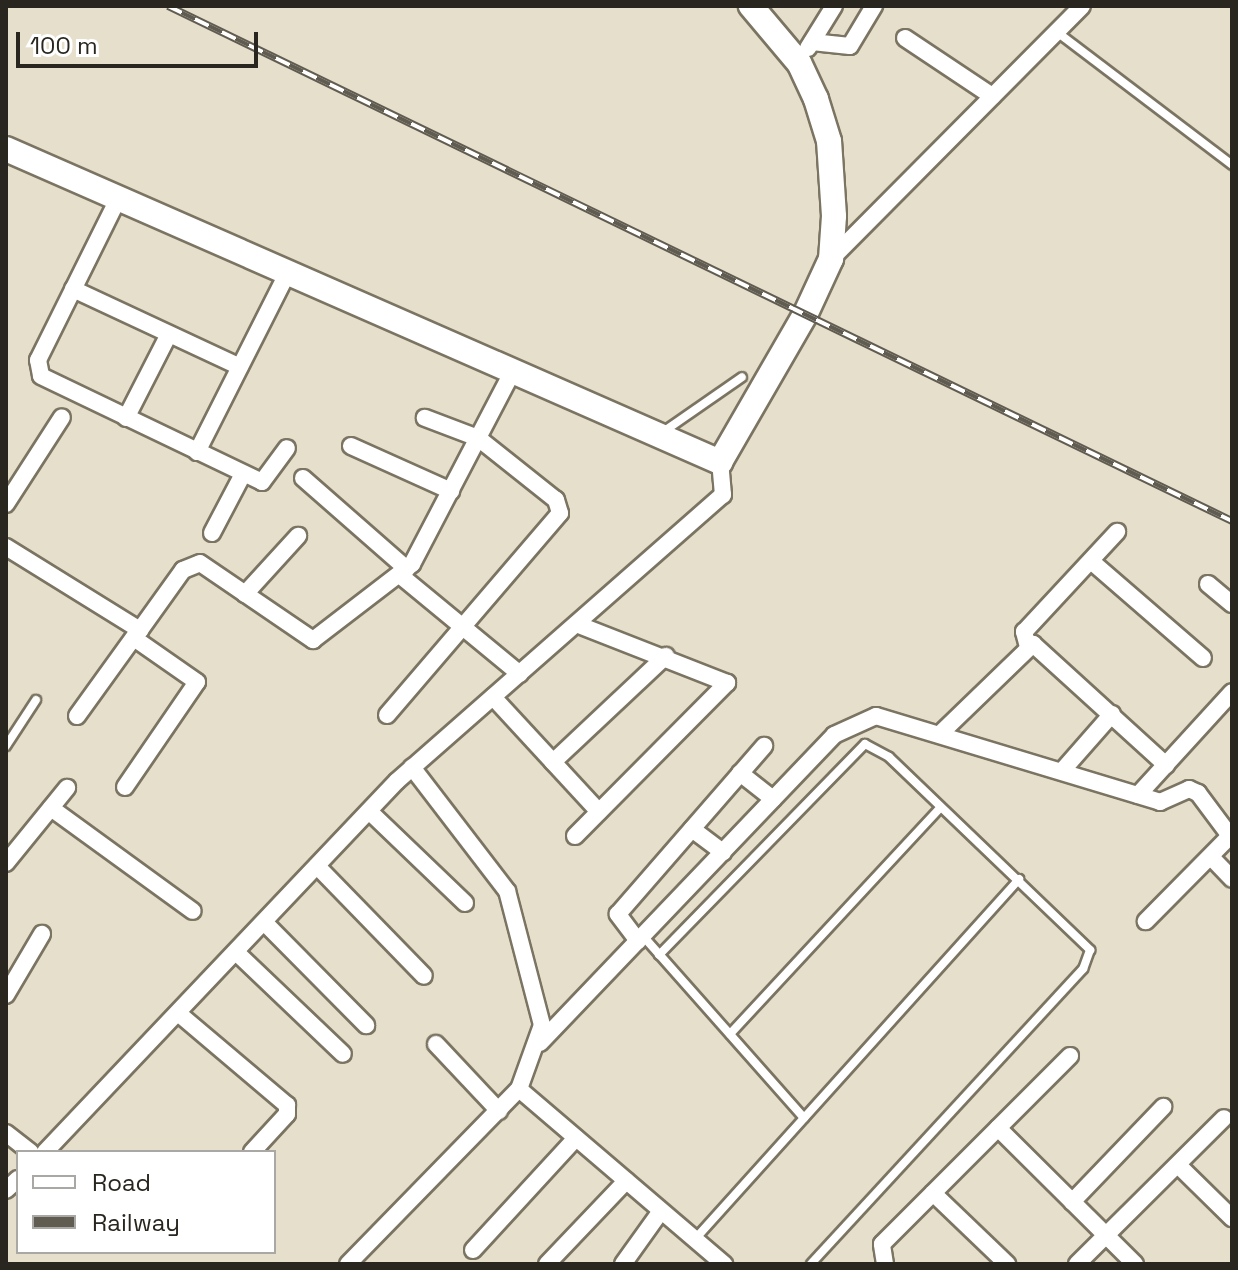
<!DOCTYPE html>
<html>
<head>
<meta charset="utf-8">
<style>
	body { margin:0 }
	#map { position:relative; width:1238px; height:1270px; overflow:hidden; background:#e6dfcb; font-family:"Space Grotesk",sans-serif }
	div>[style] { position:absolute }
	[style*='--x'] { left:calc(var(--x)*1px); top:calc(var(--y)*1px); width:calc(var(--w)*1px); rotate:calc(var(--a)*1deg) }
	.roads { filter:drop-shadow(2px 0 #7b7462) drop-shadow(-2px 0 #7b7462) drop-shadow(0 2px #7b7462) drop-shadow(0 -2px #7b7462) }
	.lane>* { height:8px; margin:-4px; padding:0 4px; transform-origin:4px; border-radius:4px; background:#fff }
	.street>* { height:16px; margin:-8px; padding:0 8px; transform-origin:8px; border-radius:8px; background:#fff }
	.secondary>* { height:24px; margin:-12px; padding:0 12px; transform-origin:12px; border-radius:12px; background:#fff }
	.rail>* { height:8px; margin-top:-4px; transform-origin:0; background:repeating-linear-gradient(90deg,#fff 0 15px,#615c52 0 30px); box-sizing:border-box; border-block:2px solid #615c52 }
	span { translate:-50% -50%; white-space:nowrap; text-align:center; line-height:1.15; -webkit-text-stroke:8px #fff; paint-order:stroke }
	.frame { position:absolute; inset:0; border:8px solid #29261f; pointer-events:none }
	.legend { position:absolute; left:16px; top:1150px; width:260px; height:104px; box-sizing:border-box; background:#fff; border:2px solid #a9a8a5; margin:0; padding:10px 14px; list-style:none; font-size:24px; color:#29261f }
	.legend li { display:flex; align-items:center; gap:16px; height:40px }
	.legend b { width:40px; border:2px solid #a9a8a5 }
	.scale { position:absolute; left:16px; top:32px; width:242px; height:36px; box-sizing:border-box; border:4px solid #29261f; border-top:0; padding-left:10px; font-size:24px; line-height:28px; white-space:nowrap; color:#29261f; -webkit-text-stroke:6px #fff; paint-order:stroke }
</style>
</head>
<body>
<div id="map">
	<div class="roads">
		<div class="lane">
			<div style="--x:1057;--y:32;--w:220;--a:37.2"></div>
			<div style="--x:663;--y:432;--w:96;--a:-34.8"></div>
			<div style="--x:6;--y:746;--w:55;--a:-56.9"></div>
			<div style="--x:643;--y:936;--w:243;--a:48.5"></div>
			<div style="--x:659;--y:955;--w:295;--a:-45.7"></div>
			<div style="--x:865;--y:744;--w:27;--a:28"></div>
			<div style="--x:889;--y:757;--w:279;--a:43.8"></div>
			<div style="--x:1090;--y:950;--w:20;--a:110"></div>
			<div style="--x:1083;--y:969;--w:401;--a:132.7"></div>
			<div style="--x:730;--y:1034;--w:309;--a:-47.1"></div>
			<div style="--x:696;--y:1238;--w:483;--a:-48"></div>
		</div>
		<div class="street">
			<div style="--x:905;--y:38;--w:105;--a:33.7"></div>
			<div style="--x:812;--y:42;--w:38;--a:6"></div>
			<div style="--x:850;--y:46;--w:47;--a:-59"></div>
			<div style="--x:808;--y:48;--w:49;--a:-58.2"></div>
			<div style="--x:118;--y:199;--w:180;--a:116.4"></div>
			<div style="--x:38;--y:360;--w:16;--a:79"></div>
			<div style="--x:41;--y:376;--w:245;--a:25.6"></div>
			<div style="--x:262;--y:482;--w:42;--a:-53.7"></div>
			<div style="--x:831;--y:259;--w:356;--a:-45.2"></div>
			<div style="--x:73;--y:289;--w:184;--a:25"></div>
			<div style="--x:126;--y:418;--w:94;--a:-62.9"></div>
			<div style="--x:351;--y:446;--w:110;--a:24.2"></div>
			<div style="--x:197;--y:452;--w:199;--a:-63.2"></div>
			<div style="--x:303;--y:478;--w:138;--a:41.2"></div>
			<div style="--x:6;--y:504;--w:103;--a:-57.2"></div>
			<div style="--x:212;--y:533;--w:67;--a:-62.3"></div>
			<div style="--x:6;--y:547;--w:158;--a:31.8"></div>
			<div style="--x:140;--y:630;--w:74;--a:-54.4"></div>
			<div style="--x:183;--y:570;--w:18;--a:-22"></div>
			<div style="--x:200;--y:563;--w:137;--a:34.3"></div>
			<div style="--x:313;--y:640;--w:125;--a:-37.5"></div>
			<div style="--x:412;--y:564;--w:216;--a:-62.4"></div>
			<div style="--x:1091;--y:561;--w:148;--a:40.9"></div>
			<div style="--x:401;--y:576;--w:154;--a:39.5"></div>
			<div style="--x:1208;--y:584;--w:31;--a:40"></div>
			<div style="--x:245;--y:594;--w:79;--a:-47.6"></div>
			<div style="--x:1028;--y:647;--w:16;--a:-105"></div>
			<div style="--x:1024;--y:632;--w:137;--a:-47.1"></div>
			<div style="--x:493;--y:697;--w:156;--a:47.3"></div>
			<div style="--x:387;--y:715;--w:266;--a:-49.4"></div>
			<div style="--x:560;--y:513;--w:14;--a:-107"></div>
			<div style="--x:556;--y:500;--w:100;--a:-141.5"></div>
			<div style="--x:478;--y:438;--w:57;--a:-159.3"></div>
			<div style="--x:77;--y:716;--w:106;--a:-54.2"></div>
			<div style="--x:942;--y:732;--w:127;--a:-44"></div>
			<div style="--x:1033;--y:644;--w:180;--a:42.3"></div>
			<div style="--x:553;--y:762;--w:155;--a:-43.2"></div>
			<div style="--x:1062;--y:771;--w:76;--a:-48.7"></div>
			<div style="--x:740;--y:773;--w:42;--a:38.2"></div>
			<div style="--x:125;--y:787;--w:127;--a:-55.6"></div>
			<div style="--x:197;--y:682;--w:77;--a:-145.1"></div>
			<div style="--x:1138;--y:795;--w:139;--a:-47.6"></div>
			<div style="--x:51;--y:808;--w:175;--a:36"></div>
			<div style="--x:369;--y:811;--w:133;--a:43.8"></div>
			<div style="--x:692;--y:829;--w:39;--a:37"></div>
			<div style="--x:575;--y:836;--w:216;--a:-45.2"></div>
			<div style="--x:727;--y:683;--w:159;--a:-158.6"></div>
			<div style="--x:1211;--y:857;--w:30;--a:46"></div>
			<div style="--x:6;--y:863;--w:97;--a:-50.9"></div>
			<div style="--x:317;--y:866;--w:153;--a:45.8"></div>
			<div style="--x:265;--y:923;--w:144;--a:45.3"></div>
			<div style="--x:638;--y:941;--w:34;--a:-127"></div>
			<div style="--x:618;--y:914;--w:223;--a:-49"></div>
			<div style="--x:237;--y:953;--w:146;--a:43.6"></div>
			<div style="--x:6;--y:995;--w:71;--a:-59.5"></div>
			<div style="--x:178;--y:1013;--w:143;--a:40.2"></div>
			<div style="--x:287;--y:1105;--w:9;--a:90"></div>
			<div style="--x:287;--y:1114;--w:52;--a:132.6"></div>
			<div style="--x:540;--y:1043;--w:426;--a:-46.3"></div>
			<div style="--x:834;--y:735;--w:46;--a:-24.3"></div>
			<div style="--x:876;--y:716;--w:297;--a:16.8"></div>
			<div style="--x:1160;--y:802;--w:32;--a:-24"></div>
			<div style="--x:1189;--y:789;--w:10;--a:24"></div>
			<div style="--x:1198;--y:793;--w:54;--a:53.3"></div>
			<div style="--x:1230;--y:836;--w:120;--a:134.7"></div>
			<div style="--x:436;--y:1044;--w:92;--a:46.8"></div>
			<div style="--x:519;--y:1089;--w:270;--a:40.5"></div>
			<div style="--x:998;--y:1128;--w:193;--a:44.8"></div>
			<div style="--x:6;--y:1133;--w:31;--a:38"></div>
			<div style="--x:45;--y:1152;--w:511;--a:-46.51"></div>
			<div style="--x:397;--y:781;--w:434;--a:-41.3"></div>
			<div style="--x:723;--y:495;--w:33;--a:-95"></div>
			<div style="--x:1178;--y:1165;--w:76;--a:44.5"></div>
			<div style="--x:6;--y:1190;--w:16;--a:-43"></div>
			<div style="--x:933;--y:1193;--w:103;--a:43.8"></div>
			<div style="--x:1072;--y:1202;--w:132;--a:-46.2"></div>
			<div style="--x:473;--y:1250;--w:152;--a:-47.4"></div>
			<div style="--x:348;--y:1264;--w:245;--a:-45.7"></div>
			<div style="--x:519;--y:1089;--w:68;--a:-70.2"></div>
			<div style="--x:542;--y:1025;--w:138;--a:-104.6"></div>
			<div style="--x:507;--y:891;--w:156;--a:-127.5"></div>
			<div style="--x:547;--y:1264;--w:115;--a:-46.4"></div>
			<div style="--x:623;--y:1264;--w:65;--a:-54.4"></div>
			<div style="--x:885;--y:1264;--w:20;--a:-99"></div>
			<div style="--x:882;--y:1244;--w:266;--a:-45"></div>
			<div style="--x:1077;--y:1264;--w:207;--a:-44.8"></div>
		</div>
		<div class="secondary">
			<div style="--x:6;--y:149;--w:780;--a:23.67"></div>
			<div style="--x:720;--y:462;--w:172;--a:-60"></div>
			<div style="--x:806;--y:313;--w:60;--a:-65.2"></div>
			<div style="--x:831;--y:259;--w:43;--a:-86"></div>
			<div style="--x:834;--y:216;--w:75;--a:-93.8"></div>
			<div style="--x:829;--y:141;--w:44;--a:-107.2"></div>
			<div style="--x:816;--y:99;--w:40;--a:-115"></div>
			<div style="--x:799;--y:63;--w:75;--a:-130.1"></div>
		</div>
	</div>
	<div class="rail">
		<div style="--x:168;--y:6;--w:1182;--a:25.83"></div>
	</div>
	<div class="frame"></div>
	<ul class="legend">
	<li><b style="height:10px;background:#fff"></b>Road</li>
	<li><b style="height:10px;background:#615c52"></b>Railway</li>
	</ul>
	<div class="scale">100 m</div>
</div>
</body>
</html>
